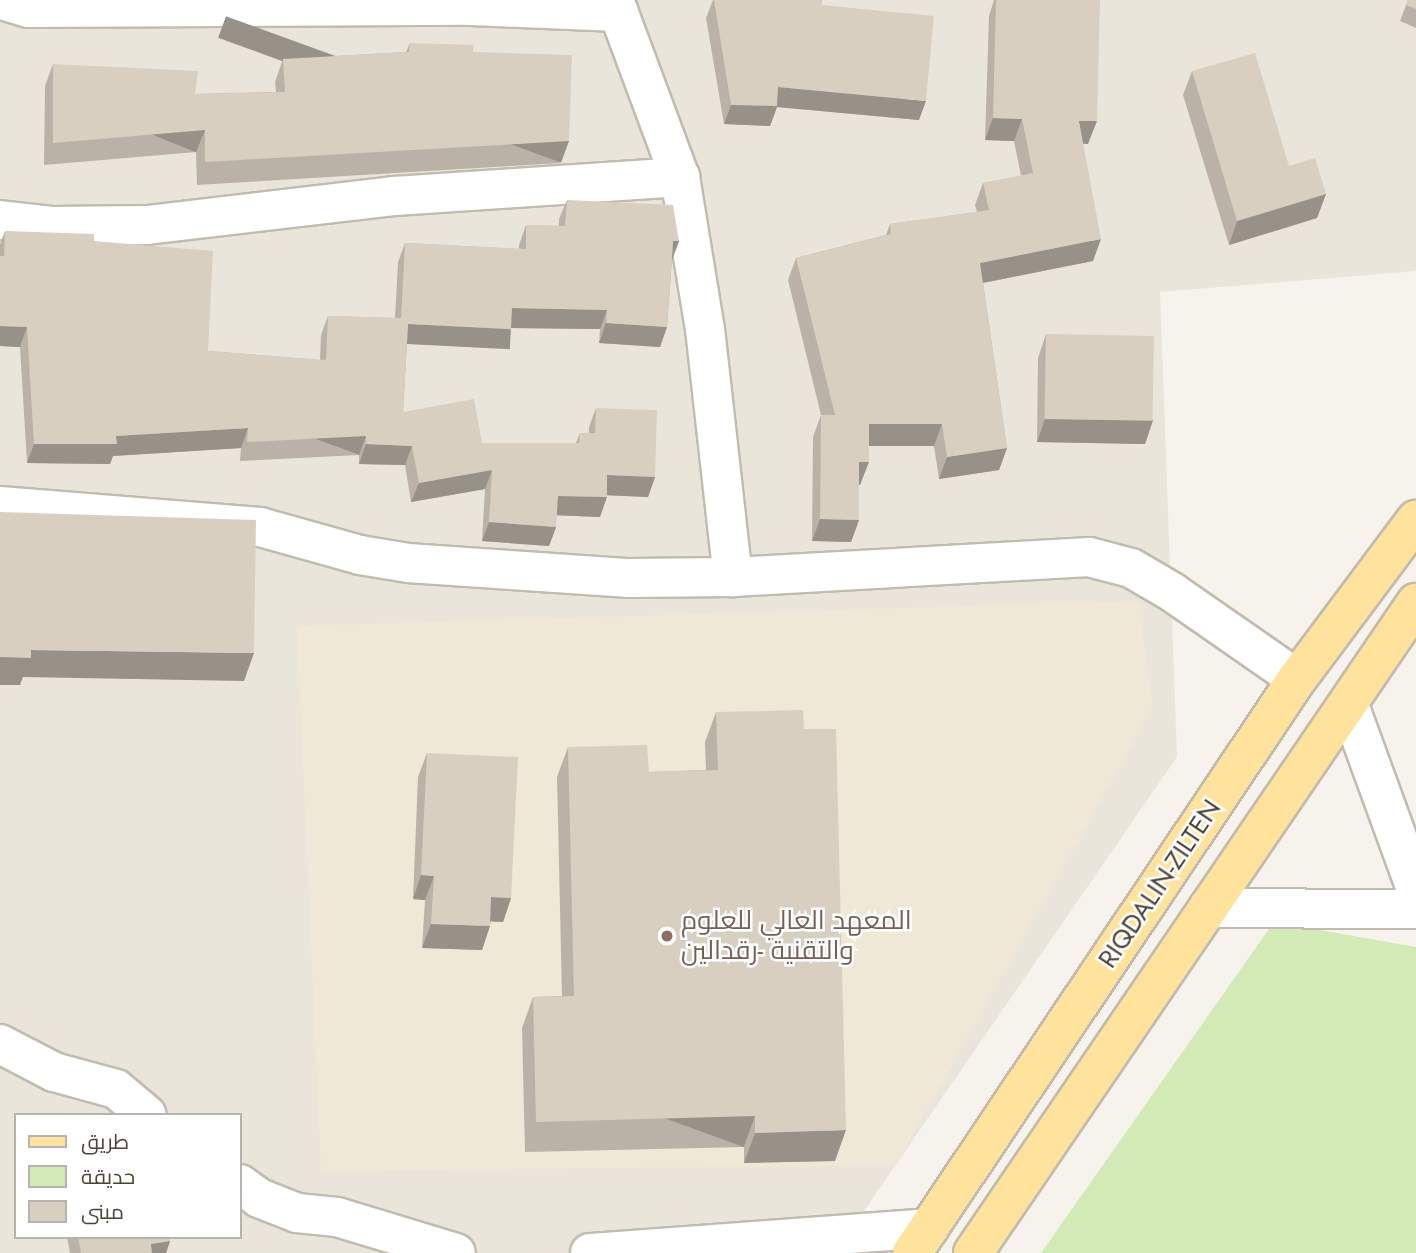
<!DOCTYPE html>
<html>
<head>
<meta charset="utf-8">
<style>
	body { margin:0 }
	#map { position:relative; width:1416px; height:1253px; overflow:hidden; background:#f6f3ec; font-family:Jost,Cairo,sans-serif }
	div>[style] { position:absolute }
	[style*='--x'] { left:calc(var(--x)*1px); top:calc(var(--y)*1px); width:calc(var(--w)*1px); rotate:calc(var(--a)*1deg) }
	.residential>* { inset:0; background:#eae5da }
	.education>* { inset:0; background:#efe8d6 }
	.green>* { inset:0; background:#d2eab5 }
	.roads { filter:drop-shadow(2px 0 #c2bbae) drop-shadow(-2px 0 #c2bbae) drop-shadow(0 2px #c2bbae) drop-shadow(0 -2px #c2bbae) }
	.street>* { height:38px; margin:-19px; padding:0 19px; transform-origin:19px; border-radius:19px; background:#fff }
	.primary>* { height:38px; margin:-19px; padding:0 19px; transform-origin:19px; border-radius:19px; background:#ffe39c }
	.wall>* { inset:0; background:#bab2a6 }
	.shaded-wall>* { inset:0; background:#979187; transform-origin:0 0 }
	.building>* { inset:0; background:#d8cfc1; transform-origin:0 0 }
	.dots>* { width:19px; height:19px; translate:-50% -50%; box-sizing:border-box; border:4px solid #fff; border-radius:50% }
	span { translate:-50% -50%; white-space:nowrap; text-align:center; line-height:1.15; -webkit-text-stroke:5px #fff; paint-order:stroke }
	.street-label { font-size:26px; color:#4b4439 }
	.education-label { font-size:26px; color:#785e54 }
	.left { translate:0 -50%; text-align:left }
	.legend { position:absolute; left:14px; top:1113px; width:228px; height:126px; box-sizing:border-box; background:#fff; border:2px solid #b7b4b0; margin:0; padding:9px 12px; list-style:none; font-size:21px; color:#4b4439 }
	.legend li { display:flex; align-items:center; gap:14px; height:35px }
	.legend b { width:35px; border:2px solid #b7b4b0 }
</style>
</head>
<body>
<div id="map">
	<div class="residential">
		<div style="clip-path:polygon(evenodd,0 0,1416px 0,1416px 271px,1160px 292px,1177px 757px,835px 1253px,0 1253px,0 0,16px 1115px,240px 1115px,240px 1237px,16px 1237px,16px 1115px)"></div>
	</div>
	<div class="education">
		<div style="clip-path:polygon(1138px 601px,1153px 707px,896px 1165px,321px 1171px,297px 626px)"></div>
	</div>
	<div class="green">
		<div style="clip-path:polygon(1274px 922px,1416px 947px,1416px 1253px,1041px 1253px)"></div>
	</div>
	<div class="roads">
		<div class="street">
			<div style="--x:2;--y:0;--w:27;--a:17"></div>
			<div style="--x:28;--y:8;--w:442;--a:-0.3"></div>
			<div style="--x:470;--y:6;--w:149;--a:2.3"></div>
			<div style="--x:614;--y:0;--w:189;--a:69.6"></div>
			<div style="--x:680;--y:177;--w:154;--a:80.7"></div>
			<div style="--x:705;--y:329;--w:250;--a:83.6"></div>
			<div style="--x:0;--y:220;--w:52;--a:6.6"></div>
			<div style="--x:52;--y:226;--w:95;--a:-0.6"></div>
			<div style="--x:147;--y:225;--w:250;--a:-6.7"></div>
			<div style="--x:395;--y:196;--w:286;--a:-3.8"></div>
			<div style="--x:0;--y:506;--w:261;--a:4.6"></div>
			<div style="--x:260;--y:527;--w:104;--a:15.6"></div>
			<div style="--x:360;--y:555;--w:49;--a:9.5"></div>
			<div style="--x:408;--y:563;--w:222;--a:3.9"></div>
			<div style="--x:629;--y:578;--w:104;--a:-0.6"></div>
			<div style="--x:733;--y:577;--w:357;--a:-3.2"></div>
			<div style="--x:1089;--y:557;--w:43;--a:14.7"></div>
			<div style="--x:1131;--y:568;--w:48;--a:30.3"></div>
			<div style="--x:1172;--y:592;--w:152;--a:34.8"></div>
			<div style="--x:1349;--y:705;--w:196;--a:70"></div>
			<div style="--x:1208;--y:908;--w:208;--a:0.3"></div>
			<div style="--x:0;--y:1044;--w:61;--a:27.4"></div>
			<div style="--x:54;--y:1072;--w:64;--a:15.3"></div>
			<div style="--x:116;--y:1089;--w:40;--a:40"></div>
			<div style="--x:240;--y:1184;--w:24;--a:36"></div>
			<div style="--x:259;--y:1198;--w:41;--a:21.5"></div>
			<div style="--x:297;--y:1213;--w:40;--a:5.7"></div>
			<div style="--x:337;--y:1217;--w:124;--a:16.8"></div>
			<div style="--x:590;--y:1253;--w:340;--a:-4.2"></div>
		</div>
		<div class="primary">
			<div style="--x:912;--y:1253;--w:691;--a:-56.15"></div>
			<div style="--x:1297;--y:679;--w:199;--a:-53.2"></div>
			<div style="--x:973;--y:1253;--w:787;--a:-55.72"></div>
		</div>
	</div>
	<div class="wall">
		<div style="clip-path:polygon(713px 0,822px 0,822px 5px,919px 120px,777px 107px,770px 126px,724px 124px,706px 18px)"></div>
		<div style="clip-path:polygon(994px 0,1100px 0,1088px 144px,1083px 143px,1093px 261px,983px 283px,1007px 448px,999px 470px,939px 479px,934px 446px,869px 446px,860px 485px,859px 484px,859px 520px,851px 542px,812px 541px,813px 437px,821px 415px,788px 280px,796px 258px,886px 235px,890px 224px,977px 212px,975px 205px,983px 183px,1021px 176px,1014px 141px,985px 140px,989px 16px)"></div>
		<div style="clip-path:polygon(1408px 0,1416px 0,1416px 28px,1400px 21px)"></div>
		<div style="clip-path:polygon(410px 43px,473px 52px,561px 163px,197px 185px,196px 152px,44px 165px,45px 86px,53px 64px,195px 94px,276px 92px,275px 82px,283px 59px,406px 52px)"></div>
		<div style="clip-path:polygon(1192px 71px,1289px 166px,1326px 194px,1317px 218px,1229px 245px,1183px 95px)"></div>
		<div style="clip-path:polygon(567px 200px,679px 241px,672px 259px,667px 327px,660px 347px,599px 343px,600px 329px,511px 328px,504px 348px,407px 343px,403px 412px,482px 443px,576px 443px,580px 433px,589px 433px,589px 427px,596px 408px,655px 477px,648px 497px,607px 495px,600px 517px,556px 515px,556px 527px,549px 546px,482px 541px,485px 489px,411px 502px,405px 465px,359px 464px,359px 455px,240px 461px,241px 448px,113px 456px,110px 464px,27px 463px,20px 347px,0 346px,0 244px,5px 231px,94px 241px,208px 351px,320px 360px,321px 335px,328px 316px,395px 318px,398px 262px,405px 243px,519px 249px,519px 245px,526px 225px,559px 226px,559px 219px)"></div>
		<div style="clip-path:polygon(1046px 334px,1153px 420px,1145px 444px,1037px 442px,1038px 358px)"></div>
		<div style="clip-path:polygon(716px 712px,835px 1161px,744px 1163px,744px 1147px,525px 1152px,522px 1028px,533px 997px,562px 996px,557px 777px,568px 747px,649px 772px,706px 770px,705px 742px)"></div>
		<div style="clip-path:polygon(427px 753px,511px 898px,503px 922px,491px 921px,482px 950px,422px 948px,425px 900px,413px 899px,418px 777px)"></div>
		<div style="clip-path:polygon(67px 1237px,169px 1237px,170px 1241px,166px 1253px,70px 1253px)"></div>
	</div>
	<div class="shaded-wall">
		<div style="clip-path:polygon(778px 87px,926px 101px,919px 120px,777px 107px,770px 126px,724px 124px,731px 105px)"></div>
		<div style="clip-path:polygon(993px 118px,1022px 119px,1014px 141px,985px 140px)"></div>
		<div style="clip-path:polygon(1079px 121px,1097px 121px,1088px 144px,1070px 143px)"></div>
		<div style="left:205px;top:130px;width:24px;height:153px;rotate:112deg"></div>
		<div style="left:569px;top:141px;width:23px;height:365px;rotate:110deg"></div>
		<div style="clip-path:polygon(1326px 194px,1317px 218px,1229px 245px,1237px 221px)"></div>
		<div style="clip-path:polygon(1101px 239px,1093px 261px,972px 285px,980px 263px)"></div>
		<div style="clip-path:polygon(673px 241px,679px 241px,672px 260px)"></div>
		<div style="clip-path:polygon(512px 308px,607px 310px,600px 329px,505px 328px)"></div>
		<div style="clip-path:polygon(606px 323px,667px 327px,660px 347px,599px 343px)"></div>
		<div style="left:408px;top:324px;width:103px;height:20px;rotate:3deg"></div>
		<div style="clip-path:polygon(0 326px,27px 327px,20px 347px,0 346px)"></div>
		<div style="clip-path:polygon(1045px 419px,1153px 420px,1145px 444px,1037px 442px)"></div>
		<div style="clip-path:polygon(869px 424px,942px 424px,934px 446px,861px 446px)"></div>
		<div style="clip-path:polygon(248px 428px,241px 448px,113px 456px,110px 464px,27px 463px,34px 444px,116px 436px)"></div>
		<div style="left:366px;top:436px;width:20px;height:119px;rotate:110deg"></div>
		<div style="clip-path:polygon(366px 444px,412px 446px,405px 465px,359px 464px)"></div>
		<div style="clip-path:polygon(1007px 448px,999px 470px,939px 479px,947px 457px)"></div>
		<div style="clip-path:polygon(859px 462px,869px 462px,860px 485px,851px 484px)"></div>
		<div style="clip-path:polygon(492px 470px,485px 489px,411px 502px,419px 483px)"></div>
		<div style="clip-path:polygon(607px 475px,655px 477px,648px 497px,600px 495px)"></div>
		<div style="clip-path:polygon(558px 496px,607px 497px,600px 517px,550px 515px)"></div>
		<div style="clip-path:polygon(820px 519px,859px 520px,851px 542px,812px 541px)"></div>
		<div style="clip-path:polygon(489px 522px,556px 527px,549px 546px,482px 541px)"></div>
		<div style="clip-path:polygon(31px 650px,254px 653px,244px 681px,23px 677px,20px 685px,0 685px,0 657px)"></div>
		<div style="clip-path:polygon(421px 875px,434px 876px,425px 900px,413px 899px)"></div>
		<div style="clip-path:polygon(491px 897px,511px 898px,503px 922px,483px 921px)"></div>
		<div style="clip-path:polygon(431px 924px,490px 926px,482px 950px,422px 948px)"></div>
		<div style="left:755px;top:1116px;width:33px;height:219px;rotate:110deg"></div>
		<div style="clip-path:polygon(846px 1130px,835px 1161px,744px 1163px,755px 1133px)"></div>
		<div style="clip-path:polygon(170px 1241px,166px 1253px,148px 1253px,151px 1244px)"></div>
	</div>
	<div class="building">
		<div style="clip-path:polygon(714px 0,822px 0,822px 5px,934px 16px,926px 101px,778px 87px,777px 106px,731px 105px)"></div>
		<div style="clip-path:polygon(996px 0,1100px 0,1097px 121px,1079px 121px,1101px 239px,980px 263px,1007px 448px,947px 457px,942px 424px,869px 424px,869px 462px,859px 462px,859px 520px,820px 519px,821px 415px,835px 415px,796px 258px,891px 234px,890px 224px,989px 210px,983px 183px,1033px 173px,1022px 119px,993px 118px)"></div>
		<div style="clip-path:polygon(1408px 0,1416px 0,1416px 9px,1406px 5px)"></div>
		<div style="clip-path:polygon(410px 43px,473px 45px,473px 52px,572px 55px,569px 141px,205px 162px,205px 130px,53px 143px,53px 64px,198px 71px,195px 94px,285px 92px,283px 59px,409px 52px)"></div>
		<div style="clip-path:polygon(1255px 53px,1289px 166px,1315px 158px,1326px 194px,1237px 221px,1192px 71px)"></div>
		<div style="clip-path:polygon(567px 200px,673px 205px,679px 241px,673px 241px,667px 327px,606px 323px,607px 310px,512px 308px,511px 329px,408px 324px,403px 412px,474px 399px,482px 443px,579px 443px,580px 433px,595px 433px,596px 408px,657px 410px,655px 477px,607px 475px,607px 497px,558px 496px,556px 527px,489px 522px,492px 470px,419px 483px,412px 446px,366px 444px,366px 436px,247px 442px,248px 428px,116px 436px,117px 444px,34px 444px,27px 327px,0 326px,0 256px,4px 256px,5px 231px,94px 234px,94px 241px,213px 251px,208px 351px,326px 360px,328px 316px,401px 318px,405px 243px,526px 249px,526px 225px,565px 226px)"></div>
		<div style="left:1046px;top:334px;width:108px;height:85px;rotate:1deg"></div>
		<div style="clip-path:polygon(0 512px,256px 520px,254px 653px,31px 650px,31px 658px,0 657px)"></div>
		<div style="clip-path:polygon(803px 710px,804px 729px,836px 729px,846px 1130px,755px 1133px,755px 1116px,536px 1122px,533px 997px,574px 996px,568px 747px,647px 745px,649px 772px,718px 770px,716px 712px)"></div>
		<div style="clip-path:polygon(427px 753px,518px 757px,511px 898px,491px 897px,490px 926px,431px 924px,434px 876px,421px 875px)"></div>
		<div style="clip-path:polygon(78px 1237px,169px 1237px,170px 1241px,151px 1244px,152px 1253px,81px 1253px)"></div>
	</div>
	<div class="dots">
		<div style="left:667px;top:936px;background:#8d6e63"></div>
	</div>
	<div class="street-label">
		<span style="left:1160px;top:884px;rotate:-56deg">RIQDALIN-ZILTEN</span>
	</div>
	<div class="education-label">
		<span class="left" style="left:681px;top:936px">المعهد العالي للعلوم<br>والتقنية -رقدالين</span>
	</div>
	<ul class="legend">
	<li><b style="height:9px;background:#ffe39c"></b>طريق</li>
	<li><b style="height:19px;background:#d2eab5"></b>حديقة</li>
	<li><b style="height:19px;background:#d8cfc1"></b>مبنى</li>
	</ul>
</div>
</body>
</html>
